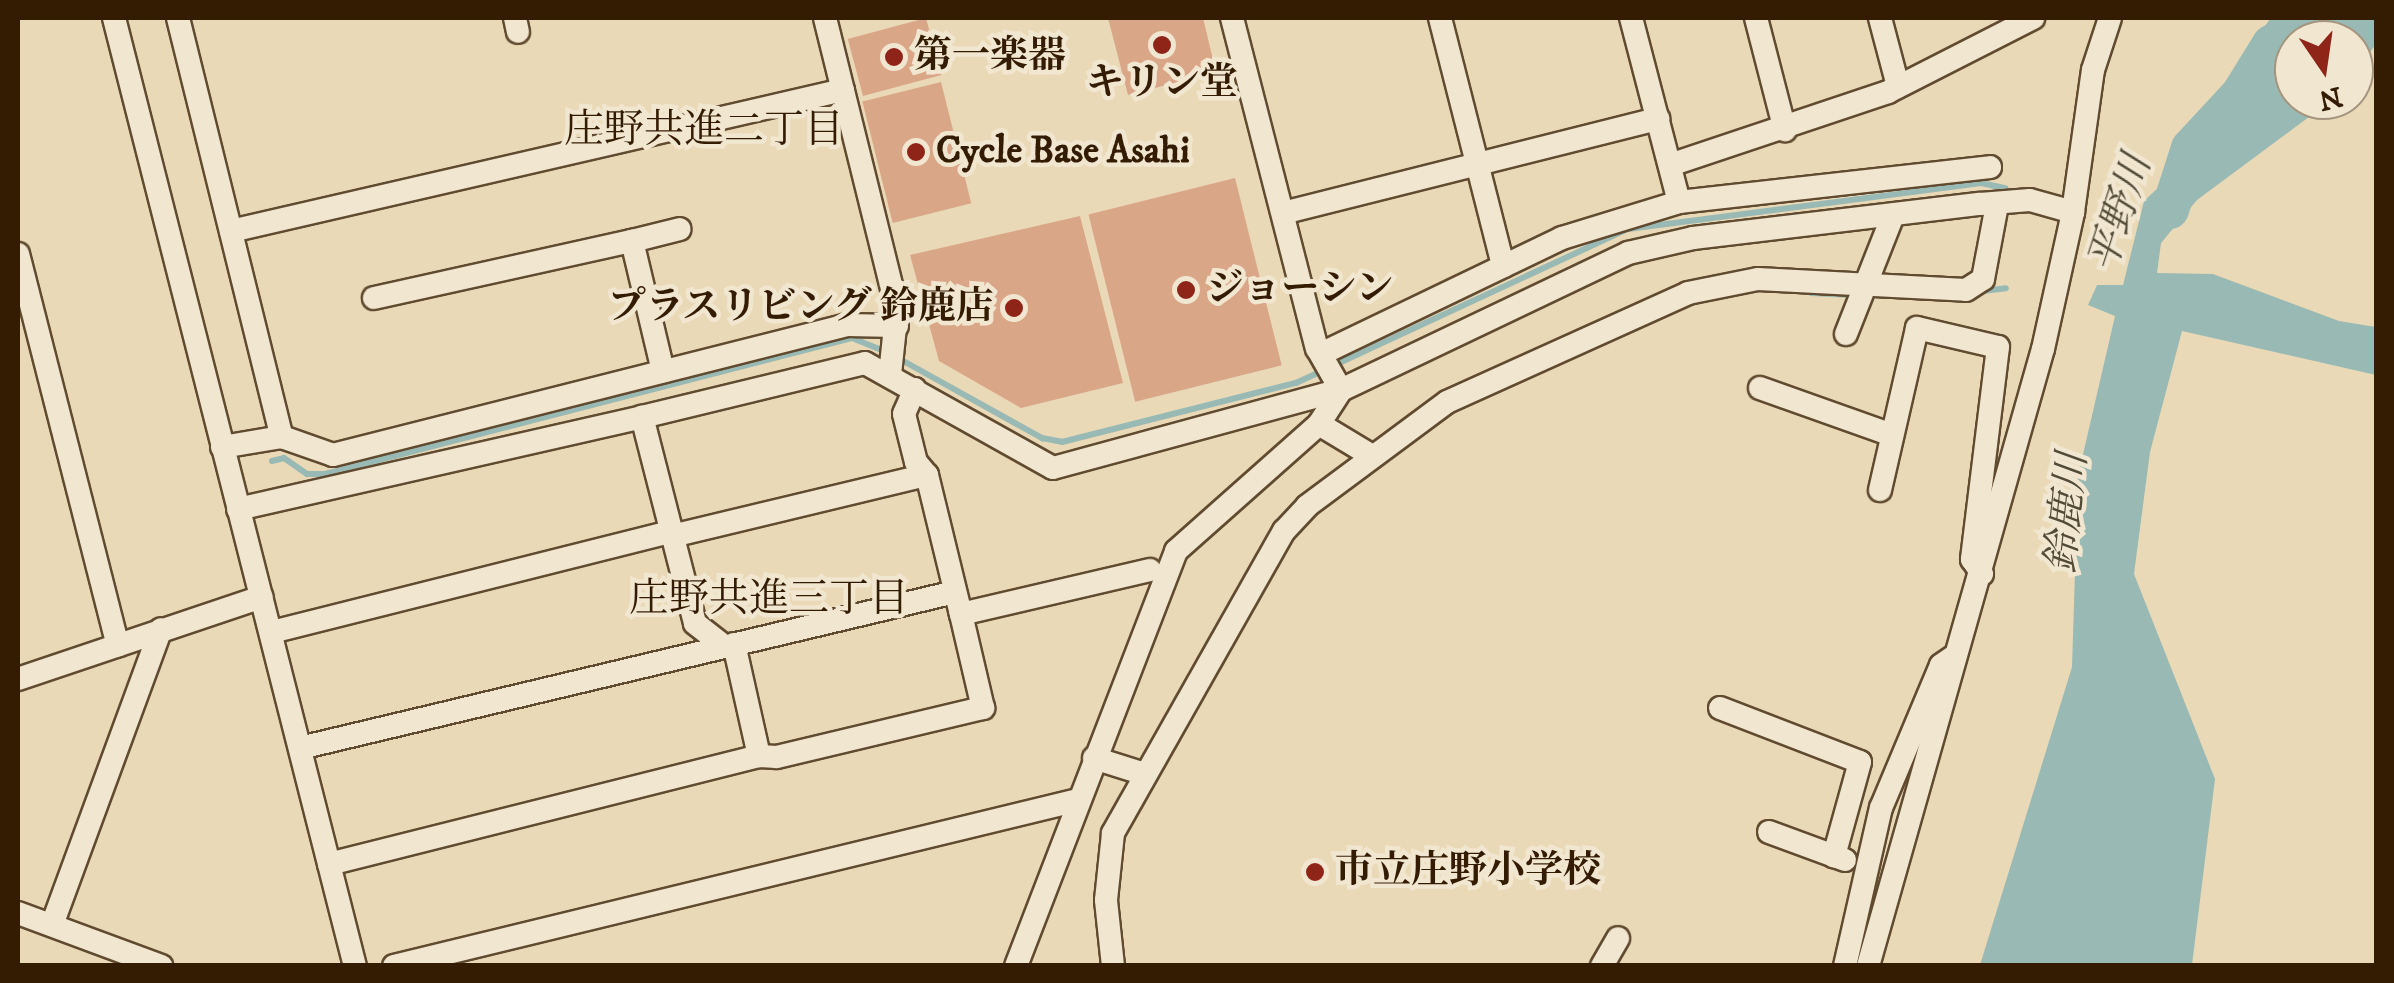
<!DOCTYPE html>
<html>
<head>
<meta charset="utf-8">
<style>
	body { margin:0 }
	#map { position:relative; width:2394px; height:983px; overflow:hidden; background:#e9d9b7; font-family:"IM FELL DW Pica","Noto Serif JP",serif }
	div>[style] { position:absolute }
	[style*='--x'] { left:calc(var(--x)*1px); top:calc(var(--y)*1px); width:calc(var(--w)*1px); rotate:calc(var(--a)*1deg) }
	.water>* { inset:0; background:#99b9b4 }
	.stream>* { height:6px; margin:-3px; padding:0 3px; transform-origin:3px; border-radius:3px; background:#99b9b4 }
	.river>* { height:38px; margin:-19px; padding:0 19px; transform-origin:19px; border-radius:19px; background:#99b9b4 }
	.building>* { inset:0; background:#daa688; transform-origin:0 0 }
	.roads { filter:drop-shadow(2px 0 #614b30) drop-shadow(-2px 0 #614b30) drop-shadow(0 2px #614b30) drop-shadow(0 -2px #614b30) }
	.minor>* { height:22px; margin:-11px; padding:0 11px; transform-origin:11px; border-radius:11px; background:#f1e6d0 }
	.dots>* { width:28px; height:28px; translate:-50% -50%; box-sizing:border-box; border:5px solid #f1e6d0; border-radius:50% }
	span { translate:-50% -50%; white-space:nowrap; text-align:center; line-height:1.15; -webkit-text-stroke:9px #f1e6d0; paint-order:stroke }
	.poi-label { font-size:38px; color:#341c03; font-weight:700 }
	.left { translate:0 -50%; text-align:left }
	.right { translate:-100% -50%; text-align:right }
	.neighbourhood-label { font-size:40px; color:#341c03 }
	.water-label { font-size:40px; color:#524b38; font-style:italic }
	.frame { position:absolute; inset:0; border:20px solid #341c03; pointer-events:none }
	.north { position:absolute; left:2274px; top:20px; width:100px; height:100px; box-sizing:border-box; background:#f1e6d0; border:2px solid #a5957e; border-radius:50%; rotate:167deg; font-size:28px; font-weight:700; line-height:40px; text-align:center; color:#341c03 }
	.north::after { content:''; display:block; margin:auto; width:35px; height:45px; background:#8f2418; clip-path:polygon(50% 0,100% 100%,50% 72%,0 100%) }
</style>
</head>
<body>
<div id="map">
	<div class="water">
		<div style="clip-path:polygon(2271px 18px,2376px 18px,2376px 44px,2354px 74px,2354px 40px,2294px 40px,2294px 100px,2332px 100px,2197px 200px,2161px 243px,2157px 273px,2213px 274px,2339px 321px,2376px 327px,2376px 375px,2182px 331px,2150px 452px,2134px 574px,2215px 779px,2192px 965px,1980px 965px,2072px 667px,2078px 476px,2115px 316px,2088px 305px,2097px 285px,2123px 285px,2144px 201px,2210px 139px,2239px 60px)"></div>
	</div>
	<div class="stream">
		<div style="--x:1983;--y:291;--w:23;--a:-7"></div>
		<div style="--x:1811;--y:293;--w:42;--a:2.7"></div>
		<div style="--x:898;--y:358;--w:165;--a:29.1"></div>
		<div style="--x:1042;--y:438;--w:20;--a:11"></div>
		<div style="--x:1062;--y:442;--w:241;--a:-14.2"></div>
		<div style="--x:1296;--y:383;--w:366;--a:-24.9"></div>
		<div style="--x:1628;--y:229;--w:356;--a:-7.4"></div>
		<div style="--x:1981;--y:183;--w:25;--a:12"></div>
		<div style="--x:272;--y:461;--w:12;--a:-14"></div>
		<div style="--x:284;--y:458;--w:28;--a:35"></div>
		<div style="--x:307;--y:474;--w:18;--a:0"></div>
		<div style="--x:325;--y:474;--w:544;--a:-14.47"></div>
		<div style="--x:852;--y:338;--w:38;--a:22"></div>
	</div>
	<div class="river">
		<div style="--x:2170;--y:210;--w:65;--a:-72.1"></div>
		<div style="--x:2190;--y:148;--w:74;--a:-47.2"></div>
		<div style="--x:2240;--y:94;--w:59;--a:-58.2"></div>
		<div style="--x:2271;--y:44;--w:54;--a:-29"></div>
	</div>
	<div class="building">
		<div style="left:926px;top:18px;width:59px;height:81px;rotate:75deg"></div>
		<div style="clip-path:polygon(1108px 18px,1203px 18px,1216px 72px,1128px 95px)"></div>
		<div style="left:941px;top:82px;width:125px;height:81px;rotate:76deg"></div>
		<div style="left:1235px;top:178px;width:193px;height:151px;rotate:76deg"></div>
		<div style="clip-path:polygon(1080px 216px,1123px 383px,1021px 408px,939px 361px,910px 255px)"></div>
	</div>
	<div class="roads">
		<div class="minor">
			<div style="--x:114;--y:18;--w:978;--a:75.74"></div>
			<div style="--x:178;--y:18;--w:432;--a:76.1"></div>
			<div style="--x:515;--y:18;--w:14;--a:78"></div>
			<div style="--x:825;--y:18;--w:299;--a:76.1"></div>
			<div style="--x:897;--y:308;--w:67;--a:96"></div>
			<div style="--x:1232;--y:18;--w:341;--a:75.6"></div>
			<div style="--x:1317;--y:348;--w:48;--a:60.3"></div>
			<div style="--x:1440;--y:18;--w:256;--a:75.7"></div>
			<div style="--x:1756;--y:18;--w:116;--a:75.5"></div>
			<div style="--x:1880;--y:18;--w:70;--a:75.2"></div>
			<div style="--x:1670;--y:165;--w:230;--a:-18.5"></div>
			<div style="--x:1888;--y:92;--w:163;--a:-27"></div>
			<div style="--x:1679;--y:202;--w:313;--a:-6.4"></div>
			<div style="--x:1283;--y:213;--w:387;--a:-14.1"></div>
			<div style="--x:231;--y:231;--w:628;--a:-12.97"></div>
			<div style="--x:632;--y:241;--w:49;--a:-14"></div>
			<div style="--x:18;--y:254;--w:404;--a:75.7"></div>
			<div style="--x:374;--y:298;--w:264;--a:-12.5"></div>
			<div style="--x:632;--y:241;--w:134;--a:76.6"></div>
			<div style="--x:1846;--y:334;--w:128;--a:-68.4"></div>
			<div style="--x:1323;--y:353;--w:265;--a:-25.7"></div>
			<div style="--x:1562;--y:238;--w:122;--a:-17.1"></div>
			<div style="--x:1679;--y:202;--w:190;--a:-104.6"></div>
			<div style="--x:1760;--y:388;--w:140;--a:19.6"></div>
			<div style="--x:915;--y:389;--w:27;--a:114"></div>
			<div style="--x:904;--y:414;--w:49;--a:76"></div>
			<div style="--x:916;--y:462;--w:17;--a:50"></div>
			<div style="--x:927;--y:475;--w:143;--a:76.3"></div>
			<div style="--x:961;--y:614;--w:194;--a:-13.1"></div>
			<div style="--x:1319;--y:424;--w:62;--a:31.1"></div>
			<div style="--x:222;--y:447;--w:61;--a:-9.5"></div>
			<div style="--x:282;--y:437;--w:54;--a:19.4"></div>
			<div style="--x:333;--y:455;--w:530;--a:-14.19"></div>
			<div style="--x:847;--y:325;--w:50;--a:1.1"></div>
			<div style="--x:1880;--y:490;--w:166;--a:-77.1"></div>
			<div style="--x:1917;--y:328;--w:83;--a:13.2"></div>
			<div style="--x:1998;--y:347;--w:214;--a:97"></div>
			<div style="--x:1972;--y:559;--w:18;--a:56"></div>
			<div style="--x:238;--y:509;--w:414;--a:-12.8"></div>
			<div style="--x:672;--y:536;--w:262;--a:-13.5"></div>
			<div style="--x:272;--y:632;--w:411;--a:-14.1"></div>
			<div style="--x:734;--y:644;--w:115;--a:77.4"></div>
			<div style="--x:759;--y:756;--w:18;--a:3"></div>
			<div style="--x:777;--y:757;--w:212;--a:-13.4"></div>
			<div style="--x:983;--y:708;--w:97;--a:-103.2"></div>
			<div style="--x:724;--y:646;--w:37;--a:-142"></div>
			<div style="--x:695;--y:623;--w:213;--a:-104.4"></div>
			<div style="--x:642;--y:417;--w:229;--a:-13.6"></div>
			<div style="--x:865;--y:363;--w:215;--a:29.2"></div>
			<div style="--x:1053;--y:468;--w:298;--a:-15.2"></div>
			<div style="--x:1341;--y:390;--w:318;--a:-25.5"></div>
			<div style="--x:1628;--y:253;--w:67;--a:-13"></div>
			<div style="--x:1693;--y:238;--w:289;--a:-6.8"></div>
			<div style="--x:1980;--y:204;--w:50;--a:-4.6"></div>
			<div style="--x:2030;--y:200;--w:45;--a:15.6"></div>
			<div style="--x:18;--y:679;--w:257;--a:-18.6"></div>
			<div style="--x:1720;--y:708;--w:150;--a:21.1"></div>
			<div style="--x:1860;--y:762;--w:98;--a:105.5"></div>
			<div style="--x:300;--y:748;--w:673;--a:-13.4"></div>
			<div style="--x:1094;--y:758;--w:53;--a:17.4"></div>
			<div style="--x:1769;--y:832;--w:81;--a:20.2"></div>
			<div style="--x:329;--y:864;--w:443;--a:-14.1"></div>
			<div style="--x:18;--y:913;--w:153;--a:20.3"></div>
			<div style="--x:52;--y:925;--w:315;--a:-69.8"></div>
			<div style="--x:394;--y:966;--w:704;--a:-13.64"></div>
			<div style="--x:1016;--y:966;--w:445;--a:-68.9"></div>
			<div style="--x:1176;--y:551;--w:191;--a:-41.6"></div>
			<div style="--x:1319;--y:424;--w:40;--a:-57.1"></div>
			<div style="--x:1113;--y:966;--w:66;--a:-96.1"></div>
			<div style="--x:1106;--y:900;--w:67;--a:-84"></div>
			<div style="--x:1113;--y:833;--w:347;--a:-60.5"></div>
			<div style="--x:1284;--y:531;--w:34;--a:-47"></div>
			<div style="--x:1307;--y:506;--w:174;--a:-36.6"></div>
			<div style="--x:1447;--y:402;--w:265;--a:-24.3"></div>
			<div style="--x:1688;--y:293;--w:71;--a:-11.3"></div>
			<div style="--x:1758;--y:279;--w:208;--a:3"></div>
			<div style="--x:1966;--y:290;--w:20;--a:-33"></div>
			<div style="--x:1983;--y:279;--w:75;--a:-79.3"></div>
			<div style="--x:1602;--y:966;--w:32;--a:-60"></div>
			<div style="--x:1845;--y:966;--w:162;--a:-77.2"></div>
			<div style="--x:1881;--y:808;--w:155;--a:-67.2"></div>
			<div style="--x:1941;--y:665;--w:14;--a:-34"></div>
			<div style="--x:1868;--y:966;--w:641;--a:-74.17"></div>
			<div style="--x:2043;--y:349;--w:140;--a:-77.6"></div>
			<div style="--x:2073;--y:212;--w:143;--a:-82"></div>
			<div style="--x:2093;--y:70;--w:55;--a:-71.9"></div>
		</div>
	</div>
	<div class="dots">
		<div style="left:1162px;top:45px;background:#8f2418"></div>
		<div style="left:894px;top:57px;background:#8f2418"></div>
		<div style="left:916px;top:152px;background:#8f2418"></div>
		<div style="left:1186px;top:290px;background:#8f2418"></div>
		<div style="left:1014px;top:308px;background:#8f2418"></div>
		<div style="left:1315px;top:872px;background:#8f2418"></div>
	</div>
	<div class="poi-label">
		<span class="left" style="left:914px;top:57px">第一楽器</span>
		<span style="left:1162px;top:84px">キリン堂</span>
		<span class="left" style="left:936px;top:152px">Cycle Base Asahi</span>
		<span class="left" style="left:1206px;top:290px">ジョーシン</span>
		<span class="right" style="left:994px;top:308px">プラスリビング 鈴鹿店</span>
		<span class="left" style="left:1335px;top:872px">市立庄野小学校</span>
	</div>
	<div class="neighbourhood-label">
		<span style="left:704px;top:131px">庄野共進二丁目</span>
		<span style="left:769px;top:600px">庄野共進三丁目</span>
	</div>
	<div class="water-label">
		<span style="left:2121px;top:214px;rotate:-72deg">平野川</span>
		<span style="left:2068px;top:513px;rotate:-84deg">鈴鹿川</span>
	</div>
	<div class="frame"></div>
	<div class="north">N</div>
</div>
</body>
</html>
